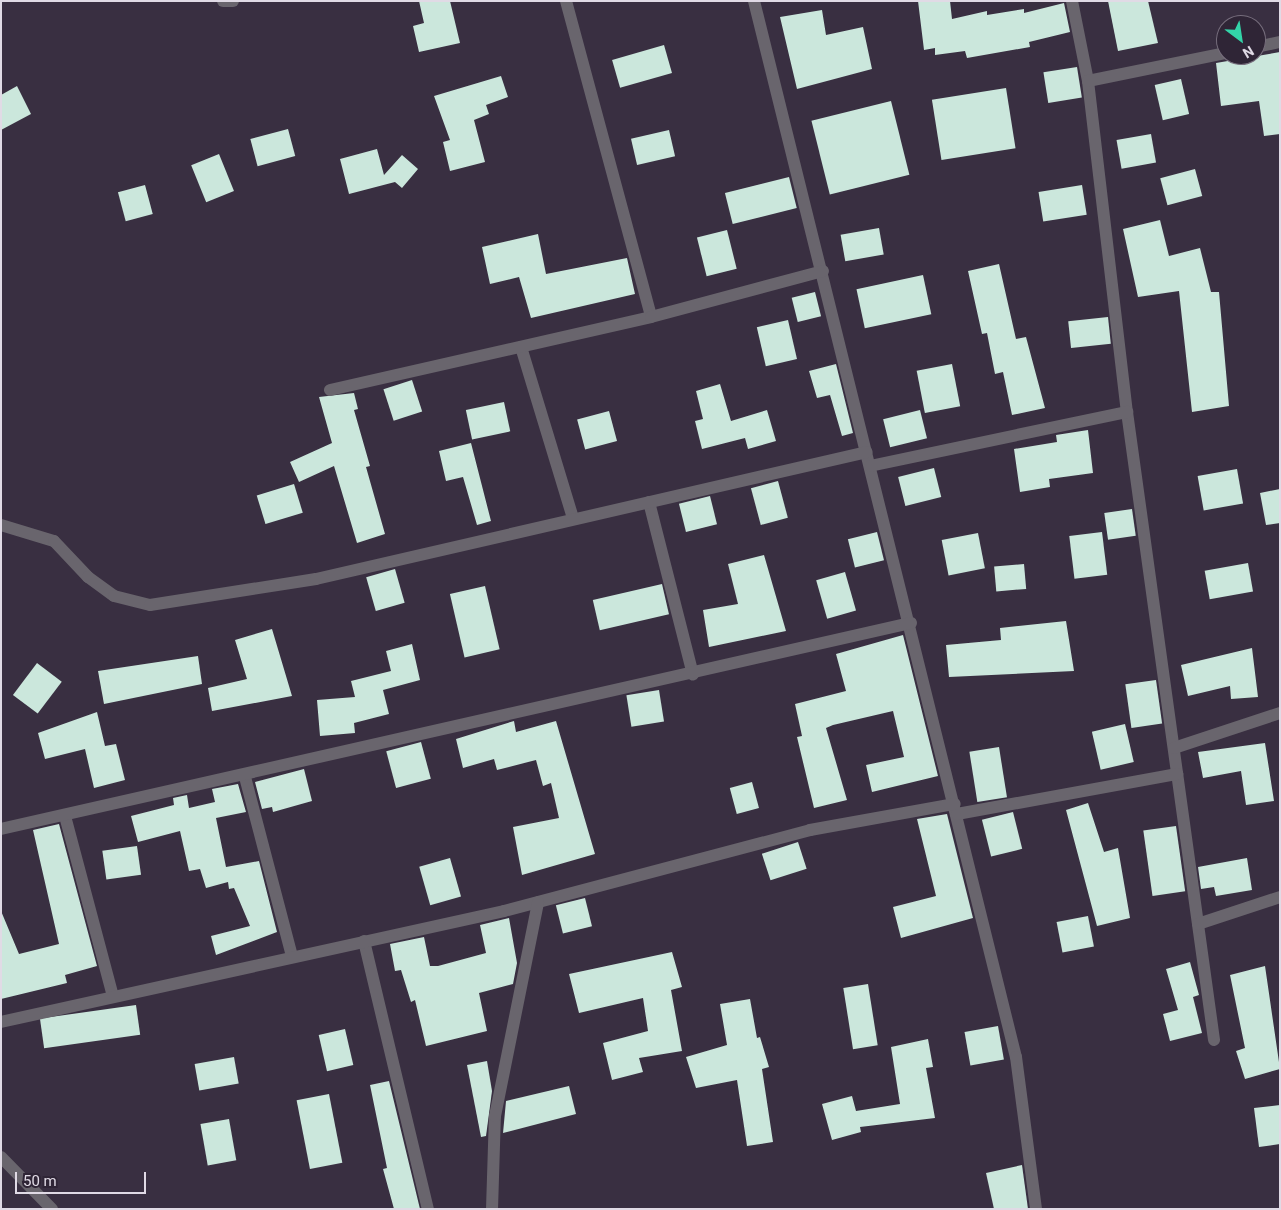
<!DOCTYPE html>
<html>
<head>
<meta charset="utf-8">
<style>
	body { margin:0 }
	#map { position:relative; width:1281px; height:1210px; overflow:hidden; background:#392f41; font-family:Roboto,sans-serif }
	div>[style] { position:absolute }
	[style*='--x'] { left:calc(var(--x)*1px); top:calc(var(--y)*1px); width:calc(var(--w)*1px); rotate:calc(var(--a)*1deg) }
	.building>* { inset:0; background:#cbe7dc; transform-origin:0 0 }
	.minor>* { height:12px; margin:-6px; padding:0 6px; transform-origin:6px; border-radius:6px; background:#69656d }
	span { translate:-50% -50%; white-space:nowrap; text-align:center; line-height:1.15; -webkit-text-stroke:5px #2f2536; paint-order:stroke }
	.frame { position:absolute; inset:0; border:2px solid #e0dae5; pointer-events:none }
	.north { position:absolute; left:1216px; top:15px; width:50px; height:50px; box-sizing:border-box; background:#2f2536; border:1px solid #766d7c; border-radius:50%; rotate:149deg; font-size:14px; font-weight:700; line-height:20px; text-align:center; color:#e0dae5 }
	.north::after { content:''; display:block; margin:auto; width:18px; height:22px; background:#33d4a8; clip-path:polygon(50% 0,100% 100%,50% 72%,0 100%) }
	.scale { position:absolute; left:15px; top:1172px; width:131px; height:22px; box-sizing:border-box; border:2px solid #e0dae5; border-top:0; padding-left:6px; font-size:15px; line-height:18px; white-space:nowrap; color:#e0dae5; -webkit-text-stroke:4px #2f2536; paint-order:stroke }
</style>
</head>
<body>
<div id="map">
	<div class="building">
		<div style="clip-path:polygon(419px 1px,450px 1px,460px 43px,419px 52px,413px 26px,424px 23px)"></div>
		<div style="clip-path:polygon(918px 1px,950px 1px,952px 19px,987px 11px,987px 15px,1024px 9px,1024px 13px,1064px 3px,1070px 32px,1029px 42px,1030px 47px,967px 58px,965px 51px,935px 55px,935px 48px,924px 50px)"></div>
		<div style="clip-path:polygon(1108px 1px,1148px 1px,1158px 43px,1118px 51px)"></div>
		<div style="clip-path:polygon(822px 10px,826px 35px,863px 27px,872px 69px,797px 89px,780px 17px)"></div>
		<div style="left:664px;top:45px;width:29px;height:54px;rotate:74deg"></div>
		<div style="clip-path:polygon(1280px 52px,1280px 134px,1264px 136px,1259px 101px,1221px 106px,1216px 63px)"></div>
		<div style="left:1077px;top:67px;width:31px;height:34px;rotate:81deg"></div>
		<div style="clip-path:polygon(501px 76px,508px 97px,486px 105px,489px 114px,474px 120px,485px 162px,450px 171px,443px 142px,450px 140px,434px 96px)"></div>
		<div style="left:1181px;top:79px;width:36px;height:27px;rotate:77deg"></div>
		<div style="clip-path:polygon(17px 86px,31px 114px,1px 130px,1px 95px)"></div>
		<div style="left:1006px;top:88px;width:61px;height:75px;rotate:81deg"></div>
		<div style="left:891px;top:101px;width:76px;height:82px;rotate:76deg"></div>
		<div style="left:288px;top:129px;width:28px;height:39px;rotate:75deg"></div>
		<div style="left:669px;top:130px;width:27px;height:39px;rotate:77deg"></div>
		<div style="left:1151px;top:134px;width:29px;height:35px;rotate:80deg"></div>
		<div style="clip-path:polygon(377px 149px,384px 175px,402px 155px,418px 169px,402px 188px,395px 182px,349px 194px,340px 159px)"></div>
		<div style="left:219px;top:154px;width:40px;height:30px;rotate:68deg"></div>
		<div style="left:1195px;top:169px;width:28px;height:36px;rotate:75deg"></div>
		<div style="left:789px;top:177px;width:32px;height:66px;rotate:76deg"></div>
		<div style="left:145px;top:185px;width:30px;height:28px;rotate:75deg"></div>
		<div style="left:1082px;top:185px;width:30px;height:44px;rotate:81deg"></div>
		<div style="clip-path:polygon(1160px 220px,1169px 256px,1200px 248px,1211px 292px,1219px 292px,1229px 406px,1192px 412px,1179px 291px,1138px 297px,1123px 229px)"></div>
		<div style="left:879px;top:228px;width:27px;height:39px;rotate:80deg"></div>
		<div style="left:727px;top:230px;width:40px;height:31px;rotate:76deg"></div>
		<div style="clip-path:polygon(538px 234px,546px 274px,627px 258px,635px 294px,531px 318px,519px 277px,490px 284px,482px 247px)"></div>
		<div style="clip-path:polygon(999px 264px,1016px 339px,1026px 337px,1045px 408px,1012px 415px,1003px 372px,995px 374px,987px 333px,982px 334px,968px 271px)"></div>
		<div style="left:923px;top:275px;width:40px;height:68px;rotate:78deg"></div>
		<div style="left:815px;top:292px;width:25px;height:24px;rotate:76deg"></div>
		<div style="left:1108px;top:317px;width:27px;height:40px;rotate:84deg"></div>
		<div style="left:788px;top:320px;width:40px;height:32px;rotate:77deg"></div>
		<div style="clip-path:polygon(836px 364px,853px 433px,842px 436px,830px 395px,817px 398px,809px 371px)"></div>
		<div style="left:952px;top:364px;width:43px;height:36px;rotate:79deg"></div>
		<div style="left:412px;top:380px;width:33px;height:30px;rotate:72deg"></div>
		<div style="clip-path:polygon(720px 384px,731px 421px,767px 410px,776px 441px,748px 449px,745px 438px,702px 449px,695px 421px,703px 419px,696px 391px)"></div>
		<div style="clip-path:polygon(354px 393px,358px 409px,354px 410px,370px 466px,366px 467px,385px 534px,357px 543px,334px 466px,299px 482px,290px 462px,332px 443px,319px 397px)"></div>
		<div style="left:504px;top:402px;width:30px;height:39px;rotate:78deg"></div>
		<div style="left:920px;top:410px;width:29px;height:38px;rotate:76deg"></div>
		<div style="left:609px;top:411px;width:31px;height:33px;rotate:75deg"></div>
		<div style="clip-path:polygon(1088px 430px,1093px 473px,1049px 479px,1050px 487px,1020px 492px,1014px 449px,1057px 442px,1056px 435px)"></div>
		<div style="clip-path:polygon(471px 443px,491px 521px,477px 525px,463px 477px,446px 481px,439px 451px)"></div>
		<div style="left:934px;top:468px;width:30px;height:37px;rotate:76deg"></div>
		<div style="left:1237px;top:469px;width:35px;height:40px;rotate:80deg"></div>
		<div style="left:778px;top:481px;width:38px;height:28px;rotate:75deg"></div>
		<div style="left:294px;top:484px;width:30px;height:39px;rotate:73deg"></div>
		<div style="clip-path:polygon(1280px 489px,1280px 523px,1266px 525px,1260px 493px)"></div>
		<div style="left:710px;top:496px;width:29px;height:32px;rotate:76deg"></div>
		<div style="left:1132px;top:509px;width:27px;height:28px;rotate:82deg"></div>
		<div style="left:877px;top:532px;width:29px;height:30px;rotate:76deg"></div>
		<div style="left:1102px;top:532px;width:43px;height:33px;rotate:83deg"></div>
		<div style="left:978px;top:533px;width:36px;height:37px;rotate:79deg"></div>
		<div style="clip-path:polygon(764px 555px,786px 631px,709px 647px,703px 610px,738px 604px,728px 564px)"></div>
		<div style="left:1248px;top:563px;width:29px;height:44px;rotate:80deg"></div>
		<div style="left:1024px;top:564px;width:25px;height:30px;rotate:85deg"></div>
		<div style="left:395px;top:569px;width:35px;height:30px;rotate:74deg"></div>
		<div style="left:845px;top:572px;width:40px;height:30px;rotate:74deg"></div>
		<div style="left:662px;top:584px;width:31px;height:71px;rotate:77deg"></div>
		<div style="left:485px;top:586px;width:65px;height:36px;rotate:77deg"></div>
		<div style="clip-path:polygon(1066px 621px,1074px 671px,949px 677px,946px 645px,1001px 640px,1000px 628px)"></div>
		<div style="clip-path:polygon(272px 629px,292px 696px,212px 711px,208px 688px,247px 679px,235px 640px)"></div>
		<div style="clip-path:polygon(903px 635px,938px 776px,872px 792px,866px 765px,904px 757px,893px 711px,833px 725px,826px 728px,847px 800px,814px 808px,797px 737px,802px 736px,795px 704px,846px 691px,836px 654px)"></div>
		<div style="clip-path:polygon(412px 644px,420px 680px,383px 690px,389px 714px,354px 723px,355px 733px,320px 736px,317px 700px,355px 697px,351px 681px,391px 671px,386px 651px)"></div>
		<div style="clip-path:polygon(1252px 648px,1258px 697px,1231px 699px,1230px 686px,1188px 696px,1181px 665px)"></div>
		<div style="clip-path:polygon(198px 656px,202px 684px,104px 704px,98px 671px)"></div>
		<div style="left:37px;top:663px;width:31px;height:40px;rotate:37deg"></div>
		<div style="left:1156px;top:680px;width:44px;height:31px;rotate:82deg"></div>
		<div style="left:659px;top:690px;width:32px;height:33px;rotate:81deg"></div>
		<div style="clip-path:polygon(97px 712px,105px 746px,116px 744px,125px 780px,94px 788px,85px 749px,45px 759px,38px 733px)"></div>
		<div style="clip-path:polygon(514px 721px,516px 732px,556px 721px,595px 854px,522px 875px,513px 827px,559px 818px,551px 783px,543px 786px,536px 760px,497px 770px,494px 759px,463px 768px,456px 739px)"></div>
		<div style="left:1125px;top:724px;width:39px;height:34px;rotate:77deg"></div>
		<div style="left:421px;top:742px;width:38px;height:36px;rotate:75deg"></div>
		<div style="clip-path:polygon(1265px 743px,1274px 801px,1246px 805px,1241px 771px,1203px 778px,1198px 752px)"></div>
		<div style="left:999px;top:747px;width:51px;height:30px;rotate:81deg"></div>
		<div style="clip-path:polygon(304px 769px,312px 801px,273px 812px,272px 807px,262px 809px,255px 782px)"></div>
		<div style="left:752px;top:782px;width:27px;height:23px;rotate:75deg"></div>
		<div style="clip-path:polygon(238px 784px,246px 812px,216px 818px,226px 867px,259px 861px,277px 932px,216px 955px,211px 936px,250px 926px,234px 888px,229px 889px,228px 882px,206px 888px,200px 869px,189px 871px,180px 831px,138px 842px,131px 816px,174px 805px,173px 798px,187px 795px,189px 808px,215px 802px,212px 789px)"></div>
		<div style="clip-path:polygon(1088px 803px,1104px 852px,1118px 848px,1130px 918px,1097px 926px,1066px 810px)"></div>
		<div style="left:1013px;top:812px;width:38px;height:32px;rotate:76deg"></div>
		<div style="clip-path:polygon(947px 814px,973px 918px,901px 938px,893px 907px,936px 896px,917px 819px)"></div>
		<div style="clip-path:polygon(59px 824px,97px 966px,65px 975px,67px 983px,1px 999px,1px 911px,19px 954px,59px 944px,33px 830px)"></div>
		<div style="left:1176px;top:826px;width:66px;height:33px;rotate:82deg"></div>
		<div style="left:798px;top:842px;width:28px;height:38px;rotate:72deg"></div>
		<div style="left:137px;top:846px;width:29px;height:35px;rotate:82deg"></div>
		<div style="left:450px;top:858px;width:40px;height:32px;rotate:74deg"></div>
		<div style="clip-path:polygon(1247px 858px,1252px 890px,1216px 896px,1214px 887px,1201px 889px,1198px 867px)"></div>
		<div style="left:585px;top:898px;width:29px;height:30px;rotate:76deg"></div>
		<div style="left:1088px;top:916px;width:31px;height:32px;rotate:79deg"></div>
		<div style="clip-path:polygon(509px 918px,517px 963px,513px 984px,479px 993px,487px 1031px,426px 1046px,415px 1000px,411px 1002px,401px 970px,395px 971px,390px 944px,424px 937px,430px 966px,438px 966px,486px 953px,480px 925px)"></div>
		<div style="clip-path:polygon(672px 952px,682px 987px,671px 990px,682px 1051px,639px 1058px,643px 1072px,612px 1080px,603px 1043px,648px 1031px,643px 998px,579px 1013px,569px 974px)"></div>
		<div style="clip-path:polygon(1190px 962px,1199px 995px,1193px 997px,1202px 1033px,1170px 1041px,1163px 1014px,1178px 1010px,1166px 969px)"></div>
		<div style="clip-path:polygon(1265px 966px,1280px 1069px,1245px 1079px,1236px 1051px,1245px 1048px,1230px 975px)"></div>
		<div style="left:868px;top:984px;width:62px;height:25px;rotate:81deg"></div>
		<div style="clip-path:polygon(750px 999px,757px 1038px,760px 1037px,769px 1067px,762px 1069px,773px 1142px,747px 1146px,737px 1080px,696px 1088px,686px 1057px,727px 1045px,720px 1004px)"></div>
		<div style="left:136px;top:1005px;width:30px;height:97px;rotate:82deg"></div>
		<div style="left:998px;top:1026px;width:34px;height:34px;rotate:80deg"></div>
		<div style="left:345px;top:1029px;width:37px;height:27px;rotate:77deg"></div>
		<div style="clip-path:polygon(928px 1039px,933px 1067px,926px 1068px,935px 1118px,860px 1127px,861px 1132px,832px 1140px,822px 1104px,852px 1096px,856px 1111px,900px 1104px,891px 1047px)"></div>
		<div style="left:234px;top:1057px;width:27px;height:40px;rotate:80deg"></div>
		<div style="clip-path:polygon(487px 1061px,492px 1091px,486px 1136px,481px 1137px,467px 1065px)"></div>
		<div style="clip-path:polygon(389px 1081px,420px 1209px,394px 1209px,383px 1169px,387px 1168px,370px 1085px)"></div>
		<div style="clip-path:polygon(569px 1086px,576px 1114px,503px 1133px,506px 1101px)"></div>
		<div style="left:329px;top:1094px;width:70px;height:33px;rotate:79deg"></div>
		<div style="clip-path:polygon(1280px 1105px,1280px 1144px,1259px 1147px,1254px 1108px)"></div>
		<div style="left:229px;top:1119px;width:42px;height:29px;rotate:80deg"></div>
		<div style="clip-path:polygon(1022px 1165px,1028px 1209px,994px 1209px,986px 1173px)"></div>
	</div>
	<div class="minor">
		<div style="--x:223;--y:1;--w:10;--a:0"></div>
		<div style="--x:566;--y:1;--w:327;--a:74.9"></div>
		<div style="--x:754;--y:1;--w:1088;--a:76.07"></div>
		<div style="--x:1016;--y:1057;--w:153;--a:82.5"></div>
		<div style="--x:1072;--y:1;--w:82;--a:78.7"></div>
		<div style="--x:1088;--y:81;--w:333;--a:83.3"></div>
		<div style="--x:1127;--y:412;--w:634;--a:82.11"></div>
		<div style="--x:1256;--y:47;--w:25;--a:-12"></div>
		<div style="--x:1088;--y:81;--w:141;--a:-11.5"></div>
		<div style="--x:521;--y:347;--w:179;--a:73.1"></div>
		<div style="--x:330;--y:390;--w:329;--a:-12.8"></div>
		<div style="--x:651;--y:317;--w:178;--a:-15"></div>
		<div style="--x:870;--y:466;--w:263;--a:-11.9"></div>
		<div style="--x:649;--y:502;--w:178;--a:75.7"></div>
		<div style="--x:1;--y:525;--w:55;--a:16.8"></div>
		<div style="--x:54;--y:541;--w:50;--a:46.6"></div>
		<div style="--x:88;--y:577;--w:32;--a:36"></div>
		<div style="--x:114;--y:596;--w:37;--a:14"></div>
		<div style="--x:150;--y:605;--w:168;--a:-8.9"></div>
		<div style="--x:316;--y:579;--w:565;--a:-12.98"></div>
		<div style="--x:1174;--y:748;--w:112;--a:-18.3"></div>
		<div style="--x:245;--y:777;--w:185;--a:75.3"></div>
		<div style="--x:957;--y:814;--w:224;--a:-10.3"></div>
		<div style="--x:65;--y:816;--w:186;--a:75.1"></div>
		<div style="--x:1;--y:829;--w:933;--a:-12.76"></div>
		<div style="--x:1198;--y:924;--w:86;--a:-18.2"></div>
		<div style="--x:364;--y:941;--w:276;--a:76.6"></div>
		<div style="--x:1;--y:1022;--w:515;--a:-12.44"></div>
		<div style="--x:504;--y:911;--w:317;--a:-14.8"></div>
		<div style="--x:810;--y:830;--w:147;--a:-10.2"></div>
		<div style="--x:1;--y:1157;--w:73;--a:45.6"></div>
		<div style="--x:492;--y:1209;--w:93;--a:-88.2"></div>
		<div style="--x:495;--y:1116;--w:218;--a:-78.6"></div>
	</div>
	<div class="frame"></div>
	<div class="north">N</div>
	<div class="scale">50 m</div>
</div>
</body>
</html>
